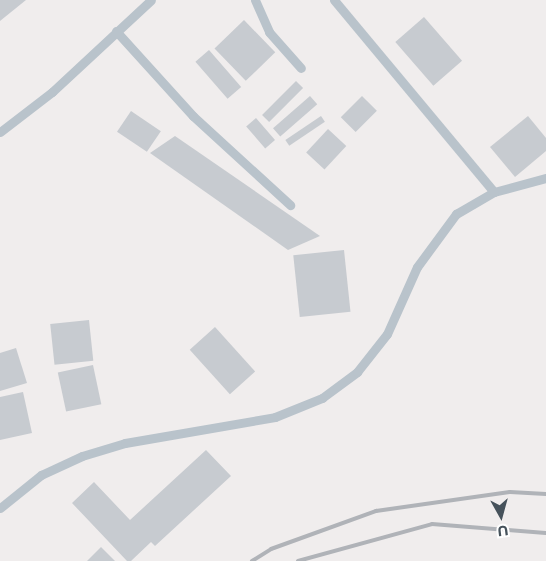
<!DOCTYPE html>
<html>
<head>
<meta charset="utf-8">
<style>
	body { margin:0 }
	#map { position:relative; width:546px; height:561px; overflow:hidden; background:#f0eded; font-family:Montserrat,sans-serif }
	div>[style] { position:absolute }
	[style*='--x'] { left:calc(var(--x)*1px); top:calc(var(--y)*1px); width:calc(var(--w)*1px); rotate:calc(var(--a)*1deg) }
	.building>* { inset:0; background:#c7cbd0; transform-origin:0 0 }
	.service>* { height:9px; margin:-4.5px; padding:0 4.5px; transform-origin:4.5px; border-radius:4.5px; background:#b9c3cb }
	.rail>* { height:4px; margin:-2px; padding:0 2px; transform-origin:2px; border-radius:2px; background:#b0b3b8 }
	span { translate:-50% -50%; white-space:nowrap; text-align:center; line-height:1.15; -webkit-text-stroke:4px #fff; paint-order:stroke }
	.north { position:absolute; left:476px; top:491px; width:50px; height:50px; -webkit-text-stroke:4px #fff; paint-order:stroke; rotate:173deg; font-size:14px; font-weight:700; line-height:20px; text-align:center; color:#46525b }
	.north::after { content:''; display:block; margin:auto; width:18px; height:22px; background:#46525b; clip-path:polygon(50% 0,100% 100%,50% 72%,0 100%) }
</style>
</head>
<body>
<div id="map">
	<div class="building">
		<div style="clip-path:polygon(0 0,26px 0,0 21px)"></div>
		<div style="left:424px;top:17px;width:58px;height:38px;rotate:49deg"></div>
		<div style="left:244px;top:20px;width:45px;height:41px;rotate:46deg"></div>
		<div style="left:209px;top:50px;width:49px;height:18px;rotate:49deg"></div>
		<div style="left:296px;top:81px;width:10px;height:48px;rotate:45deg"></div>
		<div style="left:310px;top:96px;width:11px;height:49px;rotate:49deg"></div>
		<div style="left:362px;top:96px;width:21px;height:30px;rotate:45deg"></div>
		<div style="left:131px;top:111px;width:36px;height:25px;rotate:34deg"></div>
		<div style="left:321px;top:116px;width:7px;height:43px;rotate:56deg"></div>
		<div style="clip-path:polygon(528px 116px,546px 138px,546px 151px,515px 177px,490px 147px)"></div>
		<div style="left:256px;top:118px;width:29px;height:13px;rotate:49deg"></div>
		<div style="left:328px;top:129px;width:25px;height:32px;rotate:43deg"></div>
		<div style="clip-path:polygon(175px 136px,320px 236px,288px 250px,150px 153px)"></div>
		<div style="left:344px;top:250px;width:62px;height:51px;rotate:84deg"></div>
		<div style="left:89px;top:320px;width:41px;height:39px;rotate:84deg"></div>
		<div style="left:215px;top:327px;width:60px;height:34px;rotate:48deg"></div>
		<div style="clip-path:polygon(16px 348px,27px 383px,0 391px,0 353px)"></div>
		<div style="left:93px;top:365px;width:40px;height:36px;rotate:78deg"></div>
		<div style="clip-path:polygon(23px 392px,32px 433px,0 440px,0 397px)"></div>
		<div style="clip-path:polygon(206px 450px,231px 476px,155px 546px,151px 542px,131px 561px,127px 561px,72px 503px,94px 482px,130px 520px)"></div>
		<div style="clip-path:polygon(101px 547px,115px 561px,87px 561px)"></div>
	</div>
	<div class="service">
		<div style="--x:255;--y:0;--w:35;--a:66"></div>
		<div style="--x:269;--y:32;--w:48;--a:48.4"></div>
		<div style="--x:116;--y:31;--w:115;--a:47.8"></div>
		<div style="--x:193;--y:116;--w:132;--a:42.5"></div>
		<div style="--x:0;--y:132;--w:66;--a:-37.6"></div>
		<div style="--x:52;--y:92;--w:135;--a:-42.9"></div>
		<div style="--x:494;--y:192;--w:54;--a:-15.1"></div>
		<div style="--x:0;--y:508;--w:53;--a:-38.8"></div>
		<div style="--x:41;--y:475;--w:45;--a:-24.9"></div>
		<div style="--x:82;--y:456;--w:45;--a:-16.8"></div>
		<div style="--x:125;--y:443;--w:152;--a:-9.8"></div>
		<div style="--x:275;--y:417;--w:51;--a:-22"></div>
		<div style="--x:322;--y:398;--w:44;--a:-36.6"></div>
		<div style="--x:357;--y:372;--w:48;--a:-51.7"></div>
		<div style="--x:387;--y:334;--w:73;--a:-65.9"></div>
		<div style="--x:417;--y:267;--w:66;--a:-53.7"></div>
		<div style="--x:456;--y:214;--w:44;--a:-30.1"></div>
		<div style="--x:494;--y:192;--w:250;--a:-129.8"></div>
	</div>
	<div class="rail">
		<div style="--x:252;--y:561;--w:22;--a:-32"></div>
		<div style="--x:271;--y:549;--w:112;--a:-19.9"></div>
		<div style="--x:376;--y:511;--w:135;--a:-8.1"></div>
		<div style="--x:510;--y:492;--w:36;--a:3"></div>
		<div style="--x:298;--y:561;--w:139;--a:-15.4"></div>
		<div style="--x:432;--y:524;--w:114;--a:4.5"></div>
	</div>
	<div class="north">U</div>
</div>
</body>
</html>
